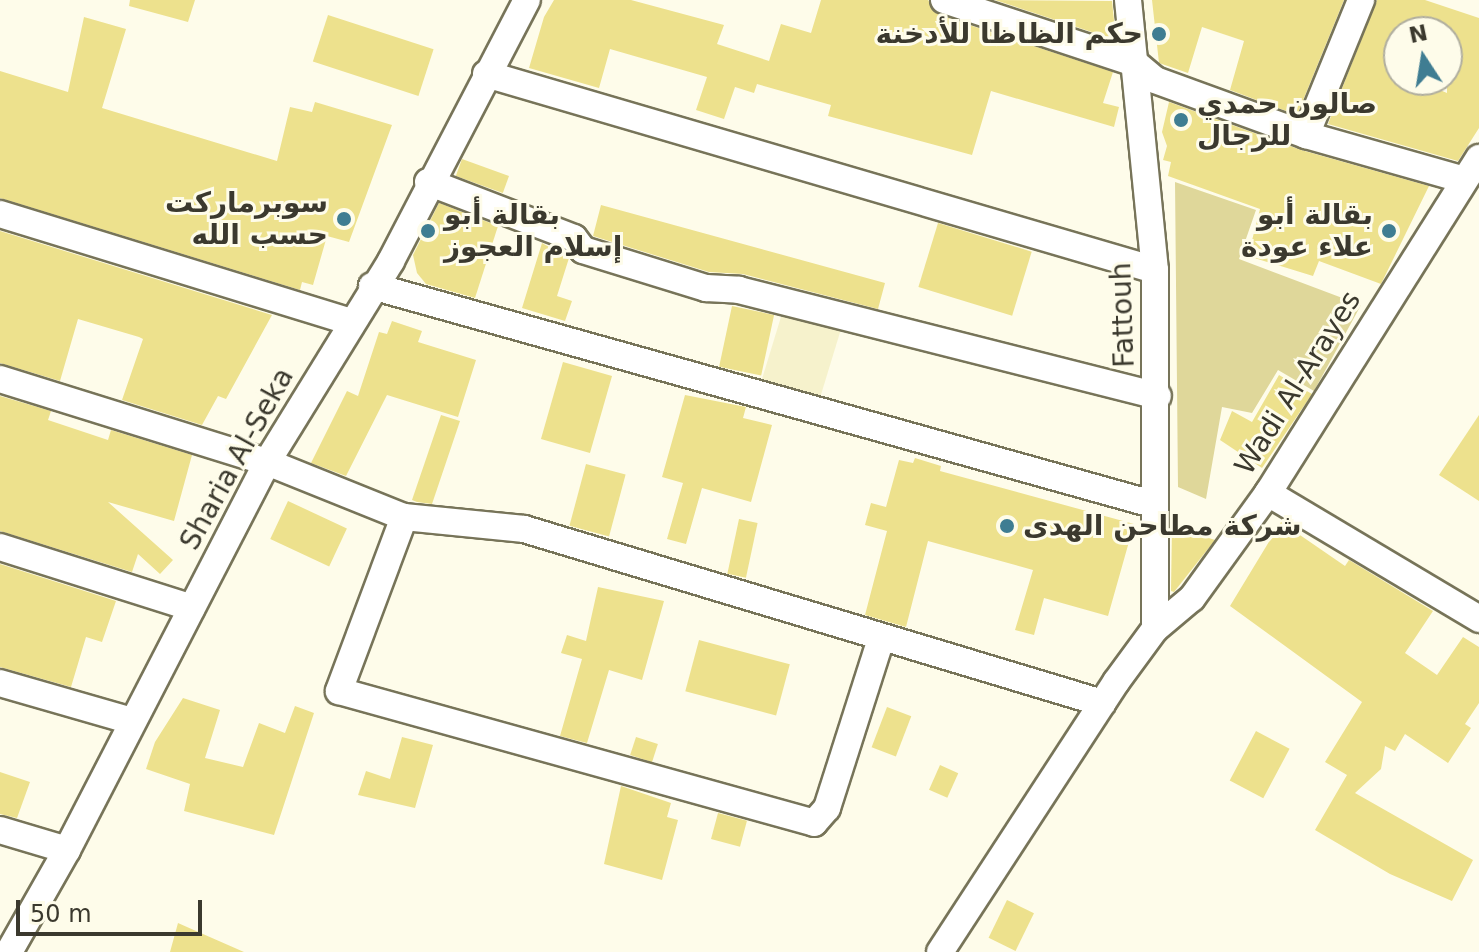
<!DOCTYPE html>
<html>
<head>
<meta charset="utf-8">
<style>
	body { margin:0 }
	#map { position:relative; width:1479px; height:952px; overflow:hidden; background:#fefcea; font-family:"DejaVu Sans","Noto Sans Arabic",sans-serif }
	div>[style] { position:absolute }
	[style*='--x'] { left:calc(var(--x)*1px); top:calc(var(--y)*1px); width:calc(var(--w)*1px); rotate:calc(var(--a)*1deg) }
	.built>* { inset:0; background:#f6f2cc; transform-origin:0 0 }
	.green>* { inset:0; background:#dfd79a }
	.building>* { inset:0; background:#ede18d; transform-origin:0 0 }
	.roads { filter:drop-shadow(2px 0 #777459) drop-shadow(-2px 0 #777459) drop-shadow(0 2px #777459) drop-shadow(0 -2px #777459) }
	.street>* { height:26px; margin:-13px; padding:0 13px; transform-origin:13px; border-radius:13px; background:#fff }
	.dots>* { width:22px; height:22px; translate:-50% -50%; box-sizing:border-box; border:4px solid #fefcea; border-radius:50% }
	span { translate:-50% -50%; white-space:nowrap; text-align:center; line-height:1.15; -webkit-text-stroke:6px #fefcea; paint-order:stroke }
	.poi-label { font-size:28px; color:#3b392e; font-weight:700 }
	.right { translate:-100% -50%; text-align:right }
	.left { translate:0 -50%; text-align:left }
	.street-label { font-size:28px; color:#3b392e }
	.north { position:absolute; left:1383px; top:16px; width:80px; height:80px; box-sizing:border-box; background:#fefcea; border:2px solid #b0ae9f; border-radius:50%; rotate:348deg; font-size:22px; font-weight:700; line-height:32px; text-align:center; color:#3b392e }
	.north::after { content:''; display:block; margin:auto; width:28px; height:36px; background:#3f7d92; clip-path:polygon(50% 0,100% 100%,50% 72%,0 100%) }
	.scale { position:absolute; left:16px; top:900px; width:186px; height:36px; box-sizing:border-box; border:4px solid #3b392e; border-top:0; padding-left:10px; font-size:24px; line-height:28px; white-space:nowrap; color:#3b392e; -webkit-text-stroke:6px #fefcea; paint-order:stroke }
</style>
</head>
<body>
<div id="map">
	<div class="built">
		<div style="left:784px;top:307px;width:61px;height:78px;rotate:17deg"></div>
	</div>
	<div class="green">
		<div style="clip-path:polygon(1175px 182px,1256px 210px,1239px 259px,1361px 305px,1314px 391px,1278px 370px,1252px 413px,1222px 407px,1206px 499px,1178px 487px)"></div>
	</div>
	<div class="building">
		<div style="clip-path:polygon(130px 0,195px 0,188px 22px,129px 6px)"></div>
		<div style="clip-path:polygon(554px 0,631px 0,724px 25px,717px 44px,769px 61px,781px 24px,811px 33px,821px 0,928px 0,939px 15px,1113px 72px,1103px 103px,1119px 107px,1114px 127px,991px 91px,972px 155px,828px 116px,831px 105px,757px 84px,754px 93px,735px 87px,724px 119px,696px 110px,707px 77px,610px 49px,599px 88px,529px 68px,544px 17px)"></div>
		<div style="clip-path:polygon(995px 0,1112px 1px,1116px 40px)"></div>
		<div style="clip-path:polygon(1152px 0,1344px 0,1297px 115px,1230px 90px,1244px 41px,1202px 27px,1188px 73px,1159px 63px)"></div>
		<div style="clip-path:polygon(evenodd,1377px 0,1425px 0,1479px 18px,1479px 128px,1458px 161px,1328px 124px,1377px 0,1399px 32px,1447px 32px,1447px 93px,1416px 80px,1399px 80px,1399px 32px)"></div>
		<div style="left:328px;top:15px;width:111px;height:49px;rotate:18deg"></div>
		<div style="clip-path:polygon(84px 17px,126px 29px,102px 108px,277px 161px,290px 107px,312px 112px,315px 102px,392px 125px,349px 242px,327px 236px,313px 285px,302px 282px,300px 290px,0 198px,0 71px,68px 92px)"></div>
		<div style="clip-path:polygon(1169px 102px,1301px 150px,1429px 186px,1381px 284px,1319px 261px,1313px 276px,1248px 256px,1260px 209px,1168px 176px,1171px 162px,1163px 160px,1167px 146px,1162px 132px)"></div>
		<div style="left:462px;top:159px;width:50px;height:18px;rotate:20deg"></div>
		<div style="clip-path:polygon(439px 203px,498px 226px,475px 298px,426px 284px,417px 273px,413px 255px)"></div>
		<div style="clip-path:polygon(601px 205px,885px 283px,878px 309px,743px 274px,709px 272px,593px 236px)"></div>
		<div style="left:938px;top:223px;width:98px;height:67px;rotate:17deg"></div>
		<div style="clip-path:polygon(0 231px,272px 315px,226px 399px,218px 396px,202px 425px,122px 400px,143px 339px,139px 337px,78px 319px,60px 381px,0 363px)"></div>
		<div style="clip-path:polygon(542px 243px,569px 258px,557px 296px,572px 301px,565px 321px,522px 308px)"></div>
		<div style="left:732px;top:306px;width:43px;height:62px;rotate:12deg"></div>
		<div style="clip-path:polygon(392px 321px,422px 331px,418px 342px,476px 360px,458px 417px,387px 395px,346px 476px,311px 463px,347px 391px,358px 396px,379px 332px,387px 334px)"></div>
		<div style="left:563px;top:362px;width:51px;height:80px;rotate:16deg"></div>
		<div style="clip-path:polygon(1279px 375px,1312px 394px,1262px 468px,1220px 440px,1232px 411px,1252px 422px)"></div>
		<div style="clip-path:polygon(685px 395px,746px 407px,743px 418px,772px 425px,751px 502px,702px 488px,686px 544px,667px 539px,683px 483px,662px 477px)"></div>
		<div style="clip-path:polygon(0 396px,51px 411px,48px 420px,108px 440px,111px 430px,192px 455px,174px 521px,108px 502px,173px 560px,160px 574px,138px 554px,132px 572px,0 531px)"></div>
		<div style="clip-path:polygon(441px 415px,460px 421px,432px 504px,417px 502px,412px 500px)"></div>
		<div style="clip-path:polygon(1479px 415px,1479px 501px,1439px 475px)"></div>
		<div style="clip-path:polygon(915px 458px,941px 466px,940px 471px,1134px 524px,1108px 616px,1044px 598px,1034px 635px,1015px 630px,1033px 570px,928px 541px,906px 627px,865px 615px,887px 531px,865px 525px,871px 503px,886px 507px,899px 460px,913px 463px)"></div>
		<div style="left:586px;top:464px;width:41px;height:64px;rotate:15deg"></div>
		<div style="left:288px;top:501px;width:65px;height:42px;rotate:25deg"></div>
		<div style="left:739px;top:519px;width:19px;height:56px;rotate:12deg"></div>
		<div style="clip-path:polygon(1281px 522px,1345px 566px,1349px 560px,1433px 611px,1405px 653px,1437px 675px,1463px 637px,1479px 647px,1479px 703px,1465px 724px,1471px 728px,1448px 763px,1405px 734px,1395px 751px,1385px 746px,1381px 769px,1355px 793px,1473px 860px,1452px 901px,1390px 874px,1315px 830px,1347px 775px,1325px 762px,1362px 702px,1230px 606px)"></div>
		<div style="clip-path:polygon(1172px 526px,1215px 540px,1174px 592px,1171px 591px)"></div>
		<div style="clip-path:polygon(0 564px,116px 601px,102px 642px,86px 637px,71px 687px,0 667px)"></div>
		<div style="clip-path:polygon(598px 587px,664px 601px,642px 680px,609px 670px,587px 743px,560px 736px,582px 659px,561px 653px,567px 635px,586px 641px)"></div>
		<div style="left:699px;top:640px;width:94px;height:53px;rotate:15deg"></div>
		<div style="clip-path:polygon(183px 698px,220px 710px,205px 758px,243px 767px,259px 723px,285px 733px,295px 706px,314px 713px,274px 835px,184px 811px,190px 784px,146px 769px,155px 742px)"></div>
		<div style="left:887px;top:707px;width:26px;height:43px;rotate:21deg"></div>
		<div style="left:1256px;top:731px;width:38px;height:56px;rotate:28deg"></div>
		<div style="clip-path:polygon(402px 737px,433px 745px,415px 808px,358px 795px,366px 771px,390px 779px)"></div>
		<div style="left:636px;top:737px;width:23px;height:19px;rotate:18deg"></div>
		<div style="left:940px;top:765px;width:20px;height:27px;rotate:24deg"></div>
		<div style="clip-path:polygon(0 772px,30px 782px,17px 818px,0 814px)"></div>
		<div style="clip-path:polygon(621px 786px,671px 803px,667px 817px,678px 820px,662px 880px,604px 864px)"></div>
		<div style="left:718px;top:813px;width:30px;height:27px;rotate:15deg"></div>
		<div style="left:1007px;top:900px;width:30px;height:42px;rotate:26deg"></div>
		<div style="clip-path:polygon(178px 923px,187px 927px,244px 952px,170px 952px)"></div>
	</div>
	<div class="roads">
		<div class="street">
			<div style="--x:944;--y:0;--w:201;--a:18.3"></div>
			<div style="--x:1135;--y:63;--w:26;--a:40"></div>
			<div style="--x:1155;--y:80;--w:161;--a:20"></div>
			<div style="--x:1306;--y:135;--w:162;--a:15.8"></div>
			<div style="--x:1128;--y:0;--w:271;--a:84.3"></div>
			<div style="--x:1155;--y:270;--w:359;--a:90"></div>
			<div style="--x:486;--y:74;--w:697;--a:16.33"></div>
			<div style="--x:1306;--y:135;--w:146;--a:-67.8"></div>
			<div style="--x:428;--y:182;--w:156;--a:21"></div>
			<div style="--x:574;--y:238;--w:15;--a:53"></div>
			<div style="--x:583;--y:250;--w:129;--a:17.2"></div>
			<div style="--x:706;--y:288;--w:33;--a:3"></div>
			<div style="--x:739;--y:290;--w:432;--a:14.2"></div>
			<div style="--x:0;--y:214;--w:366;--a:17.1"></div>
			<div style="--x:372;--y:286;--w:810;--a:15.61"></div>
			<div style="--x:0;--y:379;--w:280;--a:17.3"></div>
			<div style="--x:267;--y:462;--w:148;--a:21.9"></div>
			<div style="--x:404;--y:517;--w:121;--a:5.7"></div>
			<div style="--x:524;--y:529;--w:604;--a:16.75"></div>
			<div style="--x:1268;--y:493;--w:246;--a:30.8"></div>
			<div style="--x:404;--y:517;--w:186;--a:110.5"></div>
			<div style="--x:339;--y:691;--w:493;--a:15.5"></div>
			<div style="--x:814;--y:823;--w:20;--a:-49"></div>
			<div style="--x:827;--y:808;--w:177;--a:-72.3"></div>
			<div style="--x:0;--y:547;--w:201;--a:17.6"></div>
			<div style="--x:0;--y:683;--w:137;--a:16.1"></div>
			<div style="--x:0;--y:830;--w:70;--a:16.6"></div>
			<div style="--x:9;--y:952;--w:117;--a:-60.4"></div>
			<div style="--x:67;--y:850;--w:437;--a:-62.7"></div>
			<div style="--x:267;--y:462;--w:236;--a:-58.3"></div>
			<div style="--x:391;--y:261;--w:294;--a:-62.5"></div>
			<div style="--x:940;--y:952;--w:322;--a:-56.9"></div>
			<div style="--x:1116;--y:682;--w:66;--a:-53.7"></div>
			<div style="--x:1155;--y:629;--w:48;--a:-40"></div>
			<div style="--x:1192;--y:598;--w:130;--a:-54.1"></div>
			<div style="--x:1268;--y:493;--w:396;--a:-57.8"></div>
		</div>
	</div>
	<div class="dots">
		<div style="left:1159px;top:34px;background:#3f7d92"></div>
		<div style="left:1181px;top:120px;background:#3f7d92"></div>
		<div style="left:344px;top:219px;background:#3f7d92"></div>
		<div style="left:428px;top:231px;background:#3f7d92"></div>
		<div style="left:1389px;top:231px;background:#3f7d92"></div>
		<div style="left:1007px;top:526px;background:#3f7d92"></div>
	</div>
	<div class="poi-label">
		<span class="right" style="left:1143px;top:34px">حكم الظاظا للأدخنة</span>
		<span class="left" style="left:1197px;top:120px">صالون حمدي<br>للرجال</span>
		<span class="right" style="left:328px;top:219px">سوبرماركت<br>حسب الله</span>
		<span class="left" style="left:444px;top:231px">بقالة أبو<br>إسلام العجوز</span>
		<span class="right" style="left:1373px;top:231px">بقالة أبو<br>علاء عودة</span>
		<span class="left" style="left:1023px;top:526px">شركة مطاحن الهدى</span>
	</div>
	<div class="street-label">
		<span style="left:1123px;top:315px;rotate:-92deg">Fattouh</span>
		<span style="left:1298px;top:383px;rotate:-58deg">Wadi Al-Arayes</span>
		<span style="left:237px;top:459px;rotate:-61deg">Sharia Al-Seka</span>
	</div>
	<div class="north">N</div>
	<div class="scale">50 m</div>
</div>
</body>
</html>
